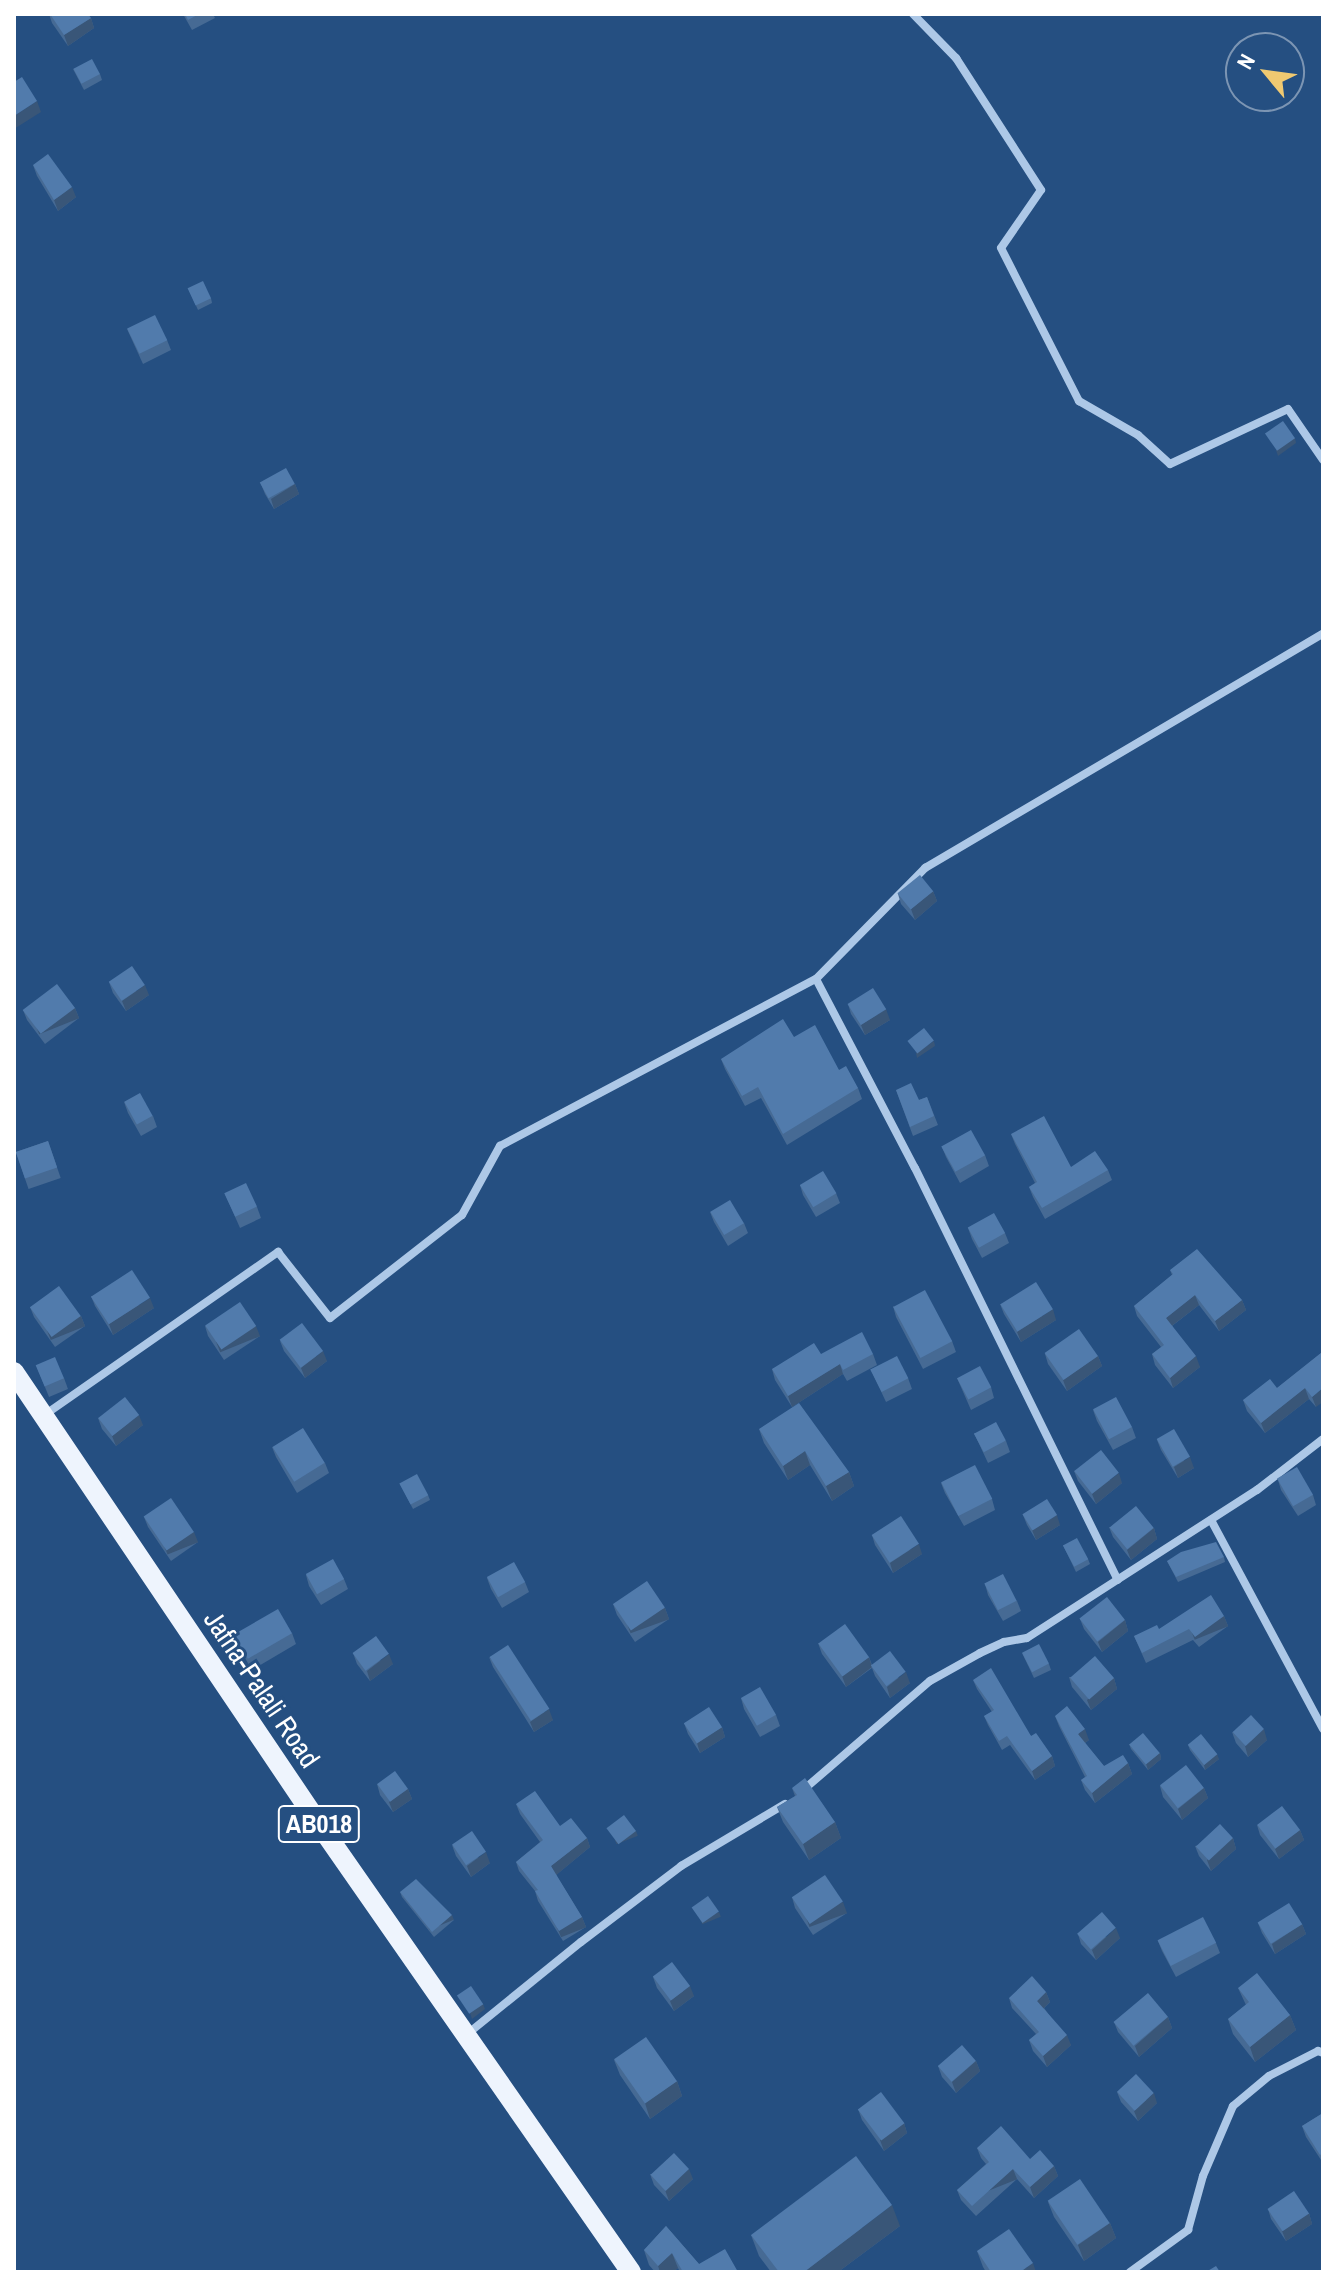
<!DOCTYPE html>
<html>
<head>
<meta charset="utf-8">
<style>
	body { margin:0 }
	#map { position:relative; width:1337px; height:2286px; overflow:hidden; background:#254f81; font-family:"Archivo Narrow",sans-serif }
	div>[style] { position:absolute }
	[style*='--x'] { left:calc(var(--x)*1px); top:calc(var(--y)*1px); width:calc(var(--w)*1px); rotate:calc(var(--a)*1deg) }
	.minor>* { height:8px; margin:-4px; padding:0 4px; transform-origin:4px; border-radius:4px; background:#adc8e7 }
	.primary>* { height:20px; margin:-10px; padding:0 10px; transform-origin:10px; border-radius:10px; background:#eef4fd }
	.wall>* { inset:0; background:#466a94; transform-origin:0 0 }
	.shaded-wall>* { inset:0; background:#395678; transform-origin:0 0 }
	.building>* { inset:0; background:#517bac; transform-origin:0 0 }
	span { translate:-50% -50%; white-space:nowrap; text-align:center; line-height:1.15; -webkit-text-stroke:6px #254f81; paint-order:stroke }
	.shield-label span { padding:2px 6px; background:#254f81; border:2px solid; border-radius:6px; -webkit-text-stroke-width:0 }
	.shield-label { font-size:26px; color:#fff; font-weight:700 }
	.street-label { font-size:28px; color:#fff }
	.frame { position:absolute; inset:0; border:16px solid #fff; pointer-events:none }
	.north { position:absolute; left:1225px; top:32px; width:80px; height:80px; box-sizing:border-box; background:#254f81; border:2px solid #7c95b3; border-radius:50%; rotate:299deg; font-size:22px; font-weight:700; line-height:32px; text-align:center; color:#fff }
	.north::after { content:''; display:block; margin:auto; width:28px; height:36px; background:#f0c971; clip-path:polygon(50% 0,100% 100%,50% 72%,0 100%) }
</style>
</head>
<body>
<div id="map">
	<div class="minor">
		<div style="--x:913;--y:14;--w:62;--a:45.7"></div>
		<div style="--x:956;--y:58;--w:157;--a:57.2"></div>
		<div style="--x:1041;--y:190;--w:70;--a:124.6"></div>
		<div style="--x:1001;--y:248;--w:172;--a:63"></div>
		<div style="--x:1079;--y:401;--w:68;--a:30"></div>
		<div style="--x:1138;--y:435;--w:43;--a:42.2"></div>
		<div style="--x:1170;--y:464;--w:130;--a:-25"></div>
		<div style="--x:1288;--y:409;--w:62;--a:55.5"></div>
		<div style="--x:816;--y:979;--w:213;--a:62.4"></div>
		<div style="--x:915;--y:1168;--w:459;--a:63.8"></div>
		<div style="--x:43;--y:1416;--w:287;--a:-34.9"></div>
		<div style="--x:278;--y:1252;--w:84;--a:51.8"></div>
		<div style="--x:330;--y:1318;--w:167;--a:-38"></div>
		<div style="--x:462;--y:1215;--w:79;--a:-61.2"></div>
		<div style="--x:500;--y:1146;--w:357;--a:-27.9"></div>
		<div style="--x:816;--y:979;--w:156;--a:-45.5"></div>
		<div style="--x:925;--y:868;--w:462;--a:-30.5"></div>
		<div style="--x:1211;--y:1520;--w:237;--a:61.8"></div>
		<div style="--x:802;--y:1791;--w:169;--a:-40.7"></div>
		<div style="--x:930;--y:1681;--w:57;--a:-29.2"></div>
		<div style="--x:980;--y:1653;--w:26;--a:-25"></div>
		<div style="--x:1004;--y:1642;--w:23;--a:-10"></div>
		<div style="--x:1027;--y:1638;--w:274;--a:-32.8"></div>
		<div style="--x:1257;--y:1490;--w:83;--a:-37.7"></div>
		<div style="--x:466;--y:2035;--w:148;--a:-39"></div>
		<div style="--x:581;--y:1942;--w:126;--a:-37.2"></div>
		<div style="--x:681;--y:1866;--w:121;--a:-30.8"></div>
		<div style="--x:1130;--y:2272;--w:72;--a:-35.9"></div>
		<div style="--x:1188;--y:2230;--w:56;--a:-74.5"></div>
		<div style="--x:1203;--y:2176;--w:76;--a:-66.8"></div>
		<div style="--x:1233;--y:2106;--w:47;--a:-39.8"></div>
		<div style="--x:1269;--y:2076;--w:55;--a:-27"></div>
		<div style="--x:1318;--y:2051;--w:5;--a:22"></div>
	</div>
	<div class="primary">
		<div style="--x:14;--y:1372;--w:549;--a:55.99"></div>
		<div style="--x:321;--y:1827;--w:542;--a:55.14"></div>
	</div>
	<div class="wall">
		<div style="clip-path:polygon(49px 14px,91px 18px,94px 28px,68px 46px,52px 23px)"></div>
		<div style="clip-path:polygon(183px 14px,213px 14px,215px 18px,192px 30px)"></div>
		<div style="clip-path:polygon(73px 69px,100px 74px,102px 80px,84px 90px)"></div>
		<div style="clip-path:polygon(33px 165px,76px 197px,58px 211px,37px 176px)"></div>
		<div style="clip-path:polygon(188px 288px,211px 298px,212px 303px,198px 310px)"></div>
		<div style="clip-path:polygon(127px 329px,167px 340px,171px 350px,143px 364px)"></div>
		<div style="clip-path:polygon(261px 484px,295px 484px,299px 494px,274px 509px,265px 494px)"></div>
		<div style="clip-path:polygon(933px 891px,937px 901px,915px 920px,901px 904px,898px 894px)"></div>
		<div style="clip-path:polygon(109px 982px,149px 995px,126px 1011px,113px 993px)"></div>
		<div style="clip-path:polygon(848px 1004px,890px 1020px,865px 1035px,851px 1014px)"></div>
		<div style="clip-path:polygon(75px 1008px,79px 1018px,45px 1044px,27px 1020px,23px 1010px)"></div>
		<div style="clip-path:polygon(794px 1037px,839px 1070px,858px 1088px,862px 1099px,787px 1145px,761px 1098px,745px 1106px,725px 1069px,721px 1059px)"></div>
		<div style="clip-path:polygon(896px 1090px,919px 1100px,927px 1097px,938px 1125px,913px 1136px)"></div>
		<div style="clip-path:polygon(124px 1102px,153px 1116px,157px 1127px,141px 1136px,128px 1113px)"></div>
		<div style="clip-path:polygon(1011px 1134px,1071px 1167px,1108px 1170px,1112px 1180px,1045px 1219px,1033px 1197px,1029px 1187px,1035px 1183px,1015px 1144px)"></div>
		<div style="left:48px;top:1141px;width:39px;height:34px;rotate:71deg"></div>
		<div style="clip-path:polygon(942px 1147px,985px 1155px,989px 1166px,960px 1183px,946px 1157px)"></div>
		<div style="clip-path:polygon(800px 1185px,836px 1193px,840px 1203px,816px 1217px,803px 1195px)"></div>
		<div style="clip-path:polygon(225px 1194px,257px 1207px,261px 1218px,240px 1228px)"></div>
		<div style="clip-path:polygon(710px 1212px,744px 1223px,748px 1233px,728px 1246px,714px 1222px)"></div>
		<div style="clip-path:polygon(968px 1228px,1005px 1233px,1009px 1243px,982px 1258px,972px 1239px)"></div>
		<div style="clip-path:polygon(1170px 1270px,1242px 1300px,1246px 1310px,1219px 1331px,1199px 1305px,1172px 1326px,1200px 1367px,1173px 1388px,1155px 1365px,1152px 1354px,1161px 1347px,1137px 1316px,1134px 1306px,1172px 1275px)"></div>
		<div style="clip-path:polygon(91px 1296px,154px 1308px,113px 1335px,95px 1306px)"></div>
		<div style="clip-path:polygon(1000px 1304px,1056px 1320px,1021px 1342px,1004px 1314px)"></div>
		<div style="clip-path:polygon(893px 1306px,952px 1341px,956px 1352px,923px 1369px,896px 1317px)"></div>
		<div style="clip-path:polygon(30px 1307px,81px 1316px,85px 1326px,55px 1347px,34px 1317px)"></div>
		<div style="clip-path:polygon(205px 1326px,260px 1336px,224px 1360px,208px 1336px)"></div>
		<div style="clip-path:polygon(280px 1341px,327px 1361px,305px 1378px,284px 1351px)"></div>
		<div style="clip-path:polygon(1321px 1353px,1316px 1407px,1309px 1399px,1265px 1433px,1247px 1411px,1243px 1400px,1277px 1388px)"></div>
		<div style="clip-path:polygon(821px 1354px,873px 1354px,877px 1365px,847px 1381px,843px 1374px,792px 1407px,775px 1380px,772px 1369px)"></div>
		<div style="clip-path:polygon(1045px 1354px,1098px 1356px,1102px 1366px,1067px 1391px,1048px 1364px)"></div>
		<div style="clip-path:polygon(36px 1365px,64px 1378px,68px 1389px,49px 1397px)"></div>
		<div style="clip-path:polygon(871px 1370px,908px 1378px,912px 1389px,886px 1402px)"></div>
		<div style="clip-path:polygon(957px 1378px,991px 1387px,994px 1398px,971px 1410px)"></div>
		<div style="clip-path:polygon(1093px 1410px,1132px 1427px,1136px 1438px,1113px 1450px,1097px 1421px)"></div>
		<div style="clip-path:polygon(98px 1418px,143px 1425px,116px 1446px,102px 1429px)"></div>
		<div style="clip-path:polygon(759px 1429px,849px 1472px,854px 1486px,832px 1501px,810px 1465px,788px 1480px,764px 1443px)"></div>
		<div style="clip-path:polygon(974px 1433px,1006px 1441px,1010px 1452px,988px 1463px)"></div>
		<div style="clip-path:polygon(1157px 1440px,1194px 1468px,1178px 1478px,1161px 1450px)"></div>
		<div style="clip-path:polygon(272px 1447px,325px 1463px,329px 1473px,297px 1493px,276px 1457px)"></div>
		<div style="clip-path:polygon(1074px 1471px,1122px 1483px,1096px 1504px,1078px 1481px)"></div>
		<div style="clip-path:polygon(1278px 1480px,1313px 1495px,1316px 1505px,1298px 1516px,1281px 1490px)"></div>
		<div style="clip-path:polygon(941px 1483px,992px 1499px,995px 1510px,964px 1526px,945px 1493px)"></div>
		<div style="clip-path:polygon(400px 1484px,428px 1495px,430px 1500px,413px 1509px)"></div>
		<div style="clip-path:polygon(1023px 1515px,1060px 1525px,1036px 1540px,1027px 1525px)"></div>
		<div style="clip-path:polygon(144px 1517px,198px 1542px,171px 1561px,148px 1527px)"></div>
		<div style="clip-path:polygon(1109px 1527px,1154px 1528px,1157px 1539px,1131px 1560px,1113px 1537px)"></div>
		<div style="clip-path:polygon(872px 1535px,922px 1554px,893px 1573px,875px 1545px)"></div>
		<div style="clip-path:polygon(1063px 1545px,1088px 1559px,1090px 1564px,1076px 1572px)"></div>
		<div style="clip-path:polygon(1224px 1557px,1225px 1562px,1178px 1582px,1167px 1561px)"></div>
		<div style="clip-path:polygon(306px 1575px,344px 1579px,348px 1589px,321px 1605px,309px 1586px)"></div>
		<div style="clip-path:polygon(487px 1578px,525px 1582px,529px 1592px,502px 1608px,491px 1589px)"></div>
		<div style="clip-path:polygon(985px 1584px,1017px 1601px,1021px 1611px,1003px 1621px,988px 1595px)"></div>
		<div style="clip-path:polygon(613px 1604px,665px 1608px,669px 1619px,635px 1642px,617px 1615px)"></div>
		<div style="clip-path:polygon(1224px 1616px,1228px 1626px,1199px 1647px,1193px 1640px,1146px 1663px,1134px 1636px,1159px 1629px)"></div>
		<div style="clip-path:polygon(1080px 1619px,1125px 1620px,1128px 1631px,1102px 1652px,1084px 1629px)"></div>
		<div style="clip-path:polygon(292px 1633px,296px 1644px,252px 1670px,238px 1646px,234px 1635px)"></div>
		<div style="clip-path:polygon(818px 1643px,869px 1657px,872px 1665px,910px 1683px,890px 1698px,875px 1676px,872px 1668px,846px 1687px,822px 1654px)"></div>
		<div style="clip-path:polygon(353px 1653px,393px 1664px,370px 1681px,357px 1664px)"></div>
		<div style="clip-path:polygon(1022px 1653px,1049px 1664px,1051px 1670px,1034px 1678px)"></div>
		<div style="clip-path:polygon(489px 1657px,553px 1720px,534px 1732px,493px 1667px)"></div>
		<div style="clip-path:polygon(1069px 1677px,1114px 1678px,1117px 1689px,1091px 1710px,1072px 1687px)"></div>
		<div style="clip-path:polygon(973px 1680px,1052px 1756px,1055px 1766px,1035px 1780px,1010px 1745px,1002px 1750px,988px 1725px,984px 1716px,992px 1712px,977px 1689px)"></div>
		<div style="clip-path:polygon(741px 1698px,776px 1715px,780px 1726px,760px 1737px,744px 1709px)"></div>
		<div style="clip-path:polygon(1055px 1716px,1089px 1740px,1085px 1743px,1104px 1766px,1128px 1763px,1132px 1774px,1095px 1803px,1085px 1790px,1081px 1780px,1085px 1777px,1059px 1726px)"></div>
		<div style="clip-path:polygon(684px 1723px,722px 1727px,725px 1737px,700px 1753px,688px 1734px)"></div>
		<div style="clip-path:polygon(1232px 1732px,1267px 1740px,1248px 1757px,1236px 1743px)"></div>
		<div style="clip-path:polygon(1129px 1744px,1160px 1753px,1161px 1759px,1148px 1770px,1131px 1749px)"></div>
		<div style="clip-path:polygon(1188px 1745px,1219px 1759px,1205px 1770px,1190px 1750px)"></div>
		<div style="clip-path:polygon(377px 1784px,408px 1789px,412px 1799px,393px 1812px,380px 1795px)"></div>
		<div style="clip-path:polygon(1160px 1786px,1204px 1788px,1208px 1798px,1182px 1820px,1163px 1797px)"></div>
		<div style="clip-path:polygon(792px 1788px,835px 1822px,841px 1838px,809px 1860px,783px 1822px,777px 1807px,795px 1796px)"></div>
		<div style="clip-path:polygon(516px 1804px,560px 1826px,587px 1838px,590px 1847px,556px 1875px,582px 1917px,586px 1927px,563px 1941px,538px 1901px,535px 1891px,519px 1871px,516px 1862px,540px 1842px,520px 1814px)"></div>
		<div style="clip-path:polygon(1257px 1825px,1300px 1830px,1304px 1840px,1279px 1859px,1260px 1835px)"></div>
		<div style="clip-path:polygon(1233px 1838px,1236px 1849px,1211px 1871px,1199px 1856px,1195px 1846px)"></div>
		<div style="clip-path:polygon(452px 1845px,490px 1863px,471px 1877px,456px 1856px)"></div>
		<div style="clip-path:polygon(400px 1892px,454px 1920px,434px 1937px,402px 1897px)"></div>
		<div style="clip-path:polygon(792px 1897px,847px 1913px,813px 1935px,795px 1908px)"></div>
		<div style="clip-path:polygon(1258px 1923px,1302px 1924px,1306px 1934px,1275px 1954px,1262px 1933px)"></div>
		<div style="clip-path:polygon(1078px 1934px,1120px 1938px,1096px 1960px,1081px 1944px)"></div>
		<div style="clip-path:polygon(1158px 1941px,1216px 1943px,1220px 1953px,1176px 1977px,1162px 1951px)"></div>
		<div style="clip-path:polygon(653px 1977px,694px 1996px,674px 2011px,657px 1988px)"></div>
		<div style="clip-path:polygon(1238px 1988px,1290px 2015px,1296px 2030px,1255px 2062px,1233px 2034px,1228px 2019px,1246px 2005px)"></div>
		<div style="clip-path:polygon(1046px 1992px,1050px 2002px,1044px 2008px,1071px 2045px,1047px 2067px,1033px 2051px,1029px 2040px,1036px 2034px,1012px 2008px,1009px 1998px)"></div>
		<div style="clip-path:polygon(1168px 2017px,1172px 2028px,1139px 2057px,1118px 2032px,1114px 2022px)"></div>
		<div style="clip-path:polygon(614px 2060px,677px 2081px,682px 2096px,650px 2119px,620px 2075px)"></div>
		<div style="clip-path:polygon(976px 2061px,980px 2071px,956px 2093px,942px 2077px,938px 2066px)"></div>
		<div style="clip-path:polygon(1117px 2092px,1157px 2103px,1138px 2121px,1121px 2102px)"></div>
		<div style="clip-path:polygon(858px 2109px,904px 2123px,907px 2133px,884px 2151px,862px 2120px)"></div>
		<div style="clip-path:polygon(1323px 2113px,1323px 2163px,1306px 2137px,1302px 2126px)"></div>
		<div style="clip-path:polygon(977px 2148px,1030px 2159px,1054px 2166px,1058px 2176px,1034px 2198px,1017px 2179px,976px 2216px,961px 2200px,957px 2190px,986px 2164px,981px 2158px)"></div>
		<div style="clip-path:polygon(650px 2174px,693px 2179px,669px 2201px,654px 2185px)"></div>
		<div style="clip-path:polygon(1048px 2202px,1110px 2223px,1116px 2238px,1084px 2261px,1054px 2217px)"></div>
		<div style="clip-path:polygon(1268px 2209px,1309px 2213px,1312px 2224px,1286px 2241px,1271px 2219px)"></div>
		<div style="clip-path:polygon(666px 2226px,699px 2264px,738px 2272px,680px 2272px,678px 2268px,673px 2272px,655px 2272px,649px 2265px,644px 2250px)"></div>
		<div style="clip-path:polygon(900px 2226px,838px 2272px,771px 2272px,759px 2256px,751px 2235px)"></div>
		<div style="clip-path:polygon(977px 2251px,1036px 2272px,986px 2272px,983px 2267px)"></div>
	</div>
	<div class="shaded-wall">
		<div style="clip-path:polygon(91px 18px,94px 28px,68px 46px,64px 35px)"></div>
		<div style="clip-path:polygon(37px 101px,41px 112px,14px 129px,14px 116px)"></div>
		<div style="clip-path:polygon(72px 187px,76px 197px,58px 211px,54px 200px)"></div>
		<div style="clip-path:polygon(1295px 438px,1296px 443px,1278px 456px,1276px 450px)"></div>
		<div style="clip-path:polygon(295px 484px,299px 494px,274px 509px,271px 499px)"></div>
		<div style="clip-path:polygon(933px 891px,937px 901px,915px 920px,911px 909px)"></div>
		<div style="clip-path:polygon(145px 985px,149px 995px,126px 1011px,122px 1001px)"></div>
		<div style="left:75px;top:1008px;width:11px;height:43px;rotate:68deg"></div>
		<div style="clip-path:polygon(886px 1009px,890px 1020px,865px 1035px,861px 1025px)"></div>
		<div style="clip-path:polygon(934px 1041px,935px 1046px,917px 1058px,916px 1053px)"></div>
		<div style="clip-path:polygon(1195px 1295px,1199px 1305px,1169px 1328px,1166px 1318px)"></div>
		<div style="clip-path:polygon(150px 1298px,154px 1308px,113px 1335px,109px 1324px)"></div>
		<div style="clip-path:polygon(1242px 1300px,1246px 1310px,1219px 1331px,1215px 1321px)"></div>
		<div style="clip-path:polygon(1053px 1309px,1056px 1320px,1021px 1342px,1017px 1332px)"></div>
		<div style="left:81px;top:1316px;width:11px;height:37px;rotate:68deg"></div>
		<div style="left:256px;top:1326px;width:11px;height:43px;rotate:68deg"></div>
		<div style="clip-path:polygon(323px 1351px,327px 1361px,305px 1378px,301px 1368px)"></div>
		<div style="clip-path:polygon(1098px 1356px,1102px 1366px,1067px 1391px,1063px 1380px)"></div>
		<div style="clip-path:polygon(1196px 1356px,1200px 1367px,1173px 1388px,1170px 1378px)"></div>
		<div style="clip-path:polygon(840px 1364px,843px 1374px,792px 1407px,788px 1396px)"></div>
		<div style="clip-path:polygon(1305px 1388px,1309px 1399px,1265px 1433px,1261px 1423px)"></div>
		<div style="clip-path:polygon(1323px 1388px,1323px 1402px,1316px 1407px,1312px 1397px)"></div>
		<div style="clip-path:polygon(139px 1415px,143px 1425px,116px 1446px,112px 1436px)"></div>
		<div style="clip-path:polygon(805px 1451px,810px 1465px,788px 1480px,783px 1466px)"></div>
		<div style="clip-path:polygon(1190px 1457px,1194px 1468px,1178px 1478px,1174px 1467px)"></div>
		<div style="clip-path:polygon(849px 1472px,854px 1486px,832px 1501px,826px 1486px)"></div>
		<div style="clip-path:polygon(1119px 1473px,1122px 1483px,1096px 1504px,1092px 1494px)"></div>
		<div style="clip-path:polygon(1057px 1515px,1060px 1525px,1036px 1540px,1032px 1530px)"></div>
		<div style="clip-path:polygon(1154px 1528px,1157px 1539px,1131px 1560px,1127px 1550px)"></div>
		<div style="left:194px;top:1532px;width:11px;height:33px;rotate:68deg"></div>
		<div style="clip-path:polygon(919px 1544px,922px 1554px,893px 1573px,890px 1563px)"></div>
		<div style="left:665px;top:1608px;width:12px;height:41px;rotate:70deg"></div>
		<div style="left:1224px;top:1616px;width:11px;height:36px;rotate:68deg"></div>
		<div style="clip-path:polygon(1125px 1620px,1128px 1631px,1102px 1652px,1098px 1642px)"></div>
		<div style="clip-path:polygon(389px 1654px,393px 1664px,370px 1681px,367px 1671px)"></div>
		<div style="clip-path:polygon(869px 1657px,872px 1667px,846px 1687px,842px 1676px)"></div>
		<div style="clip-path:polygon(906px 1672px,910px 1683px,890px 1698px,887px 1687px)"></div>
		<div style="clip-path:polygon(1114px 1678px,1117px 1689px,1091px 1710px,1087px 1700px)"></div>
		<div style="clip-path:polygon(549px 1709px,553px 1720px,534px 1732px,530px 1722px)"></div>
		<div style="clip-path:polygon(722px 1727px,725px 1737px,700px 1753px,697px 1743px)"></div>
		<div style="clip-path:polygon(1085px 1729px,1089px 1740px,1082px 1745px,1078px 1734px)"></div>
		<div style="clip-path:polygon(1264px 1729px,1267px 1740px,1248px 1757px,1245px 1746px)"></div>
		<div style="clip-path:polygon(1160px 1753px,1161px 1759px,1148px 1770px,1146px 1764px)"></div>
		<div style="clip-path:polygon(1217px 1754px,1219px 1759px,1205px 1770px,1204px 1765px)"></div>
		<div style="clip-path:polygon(1052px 1756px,1055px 1766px,1035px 1780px,1032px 1771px)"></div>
		<div style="clip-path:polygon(1128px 1763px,1132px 1774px,1095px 1803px,1092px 1793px)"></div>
		<div style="clip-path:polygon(1204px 1788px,1208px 1798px,1182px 1820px,1178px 1809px)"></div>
		<div style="clip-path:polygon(408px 1789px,412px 1799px,393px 1812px,389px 1802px)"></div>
		<div style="clip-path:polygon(835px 1822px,841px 1838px,809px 1860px,803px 1844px)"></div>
		<div style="clip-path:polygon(1300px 1830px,1304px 1840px,1279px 1859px,1275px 1849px)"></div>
		<div style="left:636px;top:1831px;width:5px;height:23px;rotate:68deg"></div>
		<div style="clip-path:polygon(587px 1838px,590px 1847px,555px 1876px,551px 1866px)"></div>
		<div style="clip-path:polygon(1233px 1838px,1236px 1849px,1211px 1871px,1207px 1860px)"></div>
		<div style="clip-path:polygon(486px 1852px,490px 1863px,471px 1877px,467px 1866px)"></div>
		<div style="left:843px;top:1902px;width:12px;height:40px;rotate:70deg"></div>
		<div style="left:719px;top:1912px;width:5px;height:20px;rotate:68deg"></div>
		<div style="left:452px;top:1915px;width:5px;height:26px;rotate:68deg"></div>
		<div style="left:582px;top:1917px;width:11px;height:27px;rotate:68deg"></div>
		<div style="clip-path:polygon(1302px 1924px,1306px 1934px,1275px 1954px,1272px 1944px)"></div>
		<div style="clip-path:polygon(1116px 1928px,1120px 1938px,1096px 1960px,1092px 1950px)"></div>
		<div style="clip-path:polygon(690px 1986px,694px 1996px,674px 2011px,670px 2001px)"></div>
		<div style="clip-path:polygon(1046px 1992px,1050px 2002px,1041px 2011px,1037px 2001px)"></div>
		<div style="clip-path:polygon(483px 2004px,485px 2009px,472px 2019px,470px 2013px)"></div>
		<div style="clip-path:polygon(1290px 2015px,1296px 2030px,1255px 2062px,1250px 2047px)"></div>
		<div style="clip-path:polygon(1168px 2017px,1172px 2028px,1139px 2057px,1135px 2046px)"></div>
		<div style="clip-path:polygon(1067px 2035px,1071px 2045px,1047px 2067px,1043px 2056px)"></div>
		<div style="clip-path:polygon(976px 2061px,980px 2071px,956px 2093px,952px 2082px)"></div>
		<div style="clip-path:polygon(677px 2081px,682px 2096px,650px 2119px,645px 2103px)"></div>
		<div style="clip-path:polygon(1154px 2093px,1157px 2103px,1138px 2121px,1134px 2111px)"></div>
		<div style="clip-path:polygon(904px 2123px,907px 2133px,884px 2151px,880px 2140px)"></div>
		<div style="clip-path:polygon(1054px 2166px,1058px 2176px,1034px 2198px,1030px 2187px)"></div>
		<div style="clip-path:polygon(689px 2169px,693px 2179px,669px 2201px,665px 2190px)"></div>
		<div style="left:1013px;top:2169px;width:11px;height:55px;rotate:68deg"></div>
		<div style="clip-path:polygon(892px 2205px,900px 2226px,838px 2272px,804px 2272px)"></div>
		<div style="clip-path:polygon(1309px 2213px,1312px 2224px,1286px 2241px,1282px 2231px)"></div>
		<div style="clip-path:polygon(1110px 2223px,1116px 2238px,1084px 2261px,1078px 2245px)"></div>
		<div style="clip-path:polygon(672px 2253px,678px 2268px,673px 2272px,660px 2272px,658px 2266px)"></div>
		<div style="clip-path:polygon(1033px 2263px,1036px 2272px,1020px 2272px)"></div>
	</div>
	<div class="building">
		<div style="clip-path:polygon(50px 14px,88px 14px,91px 18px,64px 35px)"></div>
		<div style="clip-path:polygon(185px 14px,199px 14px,188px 20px)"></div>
		<div style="left:92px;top:59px;width:17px;height:21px;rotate:62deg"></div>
		<div style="clip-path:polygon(22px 77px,37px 101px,14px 116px,14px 82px)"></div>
		<div style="clip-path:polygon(48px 154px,72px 187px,54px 200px,33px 165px)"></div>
		<div style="left:203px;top:281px;width:19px;height:17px;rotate:65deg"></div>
		<div style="left:155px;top:315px;width:28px;height:31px;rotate:64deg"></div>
		<div style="left:1283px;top:421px;width:21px;height:22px;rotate:55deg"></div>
		<div style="left:286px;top:468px;width:18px;height:30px;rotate:61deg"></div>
		<div style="left:920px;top:875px;width:21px;height:29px;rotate:51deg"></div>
		<div style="left:132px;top:966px;width:23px;height:28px;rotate:56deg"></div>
		<div style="left:57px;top:984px;width:30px;height:43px;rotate:53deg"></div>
		<div style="left:873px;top:988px;width:25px;height:30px;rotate:58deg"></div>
		<div style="clip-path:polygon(783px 1019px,794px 1037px,815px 1025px,839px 1070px,846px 1066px,858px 1088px,783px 1134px,758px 1087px,742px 1096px,721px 1059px)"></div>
		<div style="left:924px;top:1028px;width:16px;height:21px;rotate:52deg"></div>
		<div style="clip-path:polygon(911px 1083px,919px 1100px,927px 1097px,934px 1116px,910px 1127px,896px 1090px)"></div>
		<div style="left:140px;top:1093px;width:26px;height:18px;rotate:61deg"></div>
		<div style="clip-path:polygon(1044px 1116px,1071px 1167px,1095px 1151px,1108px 1170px,1042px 1208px,1029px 1187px,1037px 1182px,1011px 1134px)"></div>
		<div style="left:971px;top:1130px;width:29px;height:34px;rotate:61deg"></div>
		<div style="left:48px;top:1141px;width:28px;height:34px;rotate:71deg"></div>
		<div style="left:823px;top:1171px;width:26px;height:27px;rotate:59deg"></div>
		<div style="left:246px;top:1183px;width:26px;height:24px;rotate:65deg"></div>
		<div style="left:730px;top:1200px;width:27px;height:23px;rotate:59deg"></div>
		<div style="left:994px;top:1213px;width:23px;height:30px;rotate:61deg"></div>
		<div style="clip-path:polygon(1197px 1249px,1242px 1300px,1215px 1321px,1195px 1295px,1166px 1318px,1196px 1356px,1170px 1378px,1152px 1354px,1164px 1345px,1134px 1306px,1173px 1274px,1170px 1270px)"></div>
		<div style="left:132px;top:1270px;width:33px;height:49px;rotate:57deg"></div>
		<div style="left:1036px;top:1282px;width:32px;height:42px;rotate:58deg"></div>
		<div style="left:59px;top:1286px;width:37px;height:36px;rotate:54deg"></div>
		<div style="left:925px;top:1290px;width:58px;height:36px;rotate:62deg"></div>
		<div style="left:240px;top:1302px;width:29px;height:42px;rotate:56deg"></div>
		<div style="left:302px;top:1323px;width:35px;height:28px;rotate:53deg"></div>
		<div style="left:1079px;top:1329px;width:33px;height:42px;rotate:55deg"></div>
		<div style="clip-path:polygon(862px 1332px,873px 1354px,843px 1370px,840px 1364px,788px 1396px,772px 1369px,814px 1343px,821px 1354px)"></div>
		<div style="clip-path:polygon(1321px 1353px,1323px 1355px,1323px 1388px,1312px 1397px,1305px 1388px,1261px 1423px,1243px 1400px,1270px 1379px,1277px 1388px)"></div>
		<div style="left:897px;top:1356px;width:25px;height:30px;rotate:63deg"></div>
		<div style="left:55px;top:1357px;width:23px;height:21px;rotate:67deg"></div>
		<div style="left:980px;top:1366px;width:24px;height:26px;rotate:62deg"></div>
		<div style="left:125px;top:1397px;width:23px;height:34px;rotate:52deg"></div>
		<div style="left:1116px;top:1397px;width:34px;height:26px;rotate:62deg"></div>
		<div style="clip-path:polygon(799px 1403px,849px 1472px,826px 1486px,805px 1451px,783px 1466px,759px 1429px)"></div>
		<div style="left:996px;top:1422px;width:21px;height:25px;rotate:62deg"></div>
		<div style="left:303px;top:1428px;width:41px;height:36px;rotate:58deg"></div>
		<div style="left:1174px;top:1429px;width:32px;height:20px;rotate:60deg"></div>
		<div style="left:1101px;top:1450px;width:29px;height:34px;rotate:52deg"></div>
		<div style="left:975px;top:1465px;width:38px;height:38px;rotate:63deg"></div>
		<div style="left:1297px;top:1467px;width:32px;height:23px;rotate:60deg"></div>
		<div style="left:417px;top:1474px;width:24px;height:20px;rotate:62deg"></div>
		<div style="left:171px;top:1498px;width:41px;height:33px;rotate:56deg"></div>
		<div style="left:1047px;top:1499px;width:19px;height:29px;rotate:58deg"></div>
		<div style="left:1136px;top:1506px;width:28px;height:34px;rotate:51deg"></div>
		<div style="left:901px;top:1516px;width:33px;height:35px;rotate:57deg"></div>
		<div style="left:1077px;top:1538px;width:24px;height:16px;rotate:62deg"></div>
		<div style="clip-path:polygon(1216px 1542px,1224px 1557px,1176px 1577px,1167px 1561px,1181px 1552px)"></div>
		<div style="left:333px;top:1559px;width:23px;height:31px;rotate:61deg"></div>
		<div style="left:514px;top:1562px;width:23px;height:31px;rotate:61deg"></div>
		<div style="left:1003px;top:1574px;width:30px;height:21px;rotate:63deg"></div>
		<div style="left:647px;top:1581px;width:32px;height:41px;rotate:56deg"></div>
		<div style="clip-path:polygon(1211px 1595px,1224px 1616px,1195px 1637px,1189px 1629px,1142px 1653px,1134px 1636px,1157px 1625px,1159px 1629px)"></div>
		<div style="left:1107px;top:1597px;width:29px;height:35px;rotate:52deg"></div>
		<div style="left:278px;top:1609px;width:28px;height:51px;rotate:60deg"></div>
		<div style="left:845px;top:1624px;width:41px;height:33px;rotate:54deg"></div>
		<div style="left:376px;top:1636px;width:22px;height:29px;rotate:54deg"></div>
		<div style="left:1039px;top:1644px;width:22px;height:19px;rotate:63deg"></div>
		<div style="left:508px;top:1645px;width:76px;height:22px;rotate:57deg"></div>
		<div style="left:890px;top:1651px;width:26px;height:24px;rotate:53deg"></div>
		<div style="left:1095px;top:1656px;width:29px;height:33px;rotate:49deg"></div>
		<div style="clip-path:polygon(991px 1668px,1031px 1736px,1036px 1733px,1052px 1756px,1032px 1771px,1007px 1736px,999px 1741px,984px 1716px,994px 1710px,973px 1680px)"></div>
		<div style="left:760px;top:1687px;width:32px;height:22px;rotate:60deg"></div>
		<div style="clip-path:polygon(1067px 1706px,1085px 1729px,1078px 1734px,1104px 1766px,1123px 1755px,1128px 1763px,1092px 1793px,1081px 1780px,1087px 1776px,1055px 1716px)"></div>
		<div style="left:709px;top:1707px;width:24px;height:30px;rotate:57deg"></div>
		<div style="left:1251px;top:1715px;width:19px;height:25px;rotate:47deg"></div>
		<div style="left:1143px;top:1733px;width:26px;height:18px;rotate:50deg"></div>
		<div style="left:1201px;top:1734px;width:26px;height:17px;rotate:51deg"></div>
		<div style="left:1186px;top:1765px;width:29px;height:33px;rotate:52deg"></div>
		<div style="left:395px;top:1771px;width:22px;height:22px;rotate:54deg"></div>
		<div style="clip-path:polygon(805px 1778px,835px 1822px,803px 1844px,777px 1807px,797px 1795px,792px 1788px)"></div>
		<div style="clip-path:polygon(535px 1791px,560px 1826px,571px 1818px,587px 1838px,551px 1866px,582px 1917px,559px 1931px,535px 1891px,538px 1890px,516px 1862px,543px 1840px,516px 1804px)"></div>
		<div style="left:1282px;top:1806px;width:30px;height:31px;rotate:53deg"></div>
		<div style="left:624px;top:1815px;width:20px;height:22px;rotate:53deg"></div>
		<div style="left:1220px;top:1824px;width:19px;height:33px;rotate:47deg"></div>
		<div style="left:472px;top:1831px;width:25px;height:24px;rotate:56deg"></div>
		<div style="left:825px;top:1875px;width:32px;height:40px;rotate:56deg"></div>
		<div style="clip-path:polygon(416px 1879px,452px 1915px,432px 1932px,400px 1892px)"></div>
		<div style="left:708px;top:1896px;width:19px;height:20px;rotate:55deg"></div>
		<div style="left:1289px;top:1903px;width:25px;height:37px;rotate:58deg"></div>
		<div style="left:1102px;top:1912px;width:21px;height:33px;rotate:49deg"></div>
		<div style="left:1203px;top:1917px;width:29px;height:51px;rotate:63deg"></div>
		<div style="left:672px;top:1962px;width:30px;height:24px;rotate:53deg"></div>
		<div style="clip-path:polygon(1257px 1973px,1290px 2015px,1250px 2047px,1228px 2019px,1249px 2002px,1238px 1988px)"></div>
		<div style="clip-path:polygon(1032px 1976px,1046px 1992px,1037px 2001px,1067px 2035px,1043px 2056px,1029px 2040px,1039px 2032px,1009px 1998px)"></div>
		<div style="left:471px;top:1986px;width:22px;height:17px;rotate:56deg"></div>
		<div style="left:1148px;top:1993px;width:31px;height:45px;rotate:50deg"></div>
		<div style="left:646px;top:2037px;width:54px;height:39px;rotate:55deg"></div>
		<div style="left:962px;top:2045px;width:21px;height:32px;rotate:49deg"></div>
		<div style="left:1136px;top:2074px;width:26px;height:26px;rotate:47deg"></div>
		<div style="left:881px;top:2092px;width:39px;height:29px;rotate:53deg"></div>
		<div style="clip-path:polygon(1323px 2113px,1323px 2153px,1320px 2155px,1302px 2126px)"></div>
		<div style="clip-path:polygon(1001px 2126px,1030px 2159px,1040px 2150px,1054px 2166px,1030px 2187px,1013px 2169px,972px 2206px,957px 2190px,989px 2162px,977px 2148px)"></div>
		<div style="left:674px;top:2153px;width:22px;height:32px;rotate:47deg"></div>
		<div style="clip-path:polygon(856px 2156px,892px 2205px,804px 2272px,779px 2272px,751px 2235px)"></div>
		<div style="left:1080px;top:2179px;width:53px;height:39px;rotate:56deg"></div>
		<div style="left:1294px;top:2191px;width:27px;height:32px;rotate:56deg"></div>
		<div style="clip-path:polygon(666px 2226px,699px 2264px,725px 2249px,738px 2272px,683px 2272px,672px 2253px,658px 2266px,644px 2250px)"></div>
		<div style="clip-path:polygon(1009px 2229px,1033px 2263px,1020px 2272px,991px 2272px,977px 2251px)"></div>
		<div style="clip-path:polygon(1216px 2266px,1220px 2272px,1206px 2272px)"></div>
	</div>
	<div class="shield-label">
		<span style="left:319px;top:1824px">AB018</span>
	</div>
	<div class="street-label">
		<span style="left:262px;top:1689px;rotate:56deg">Jafna-Palali Road</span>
	</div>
	<div class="frame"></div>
	<div class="north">N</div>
</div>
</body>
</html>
